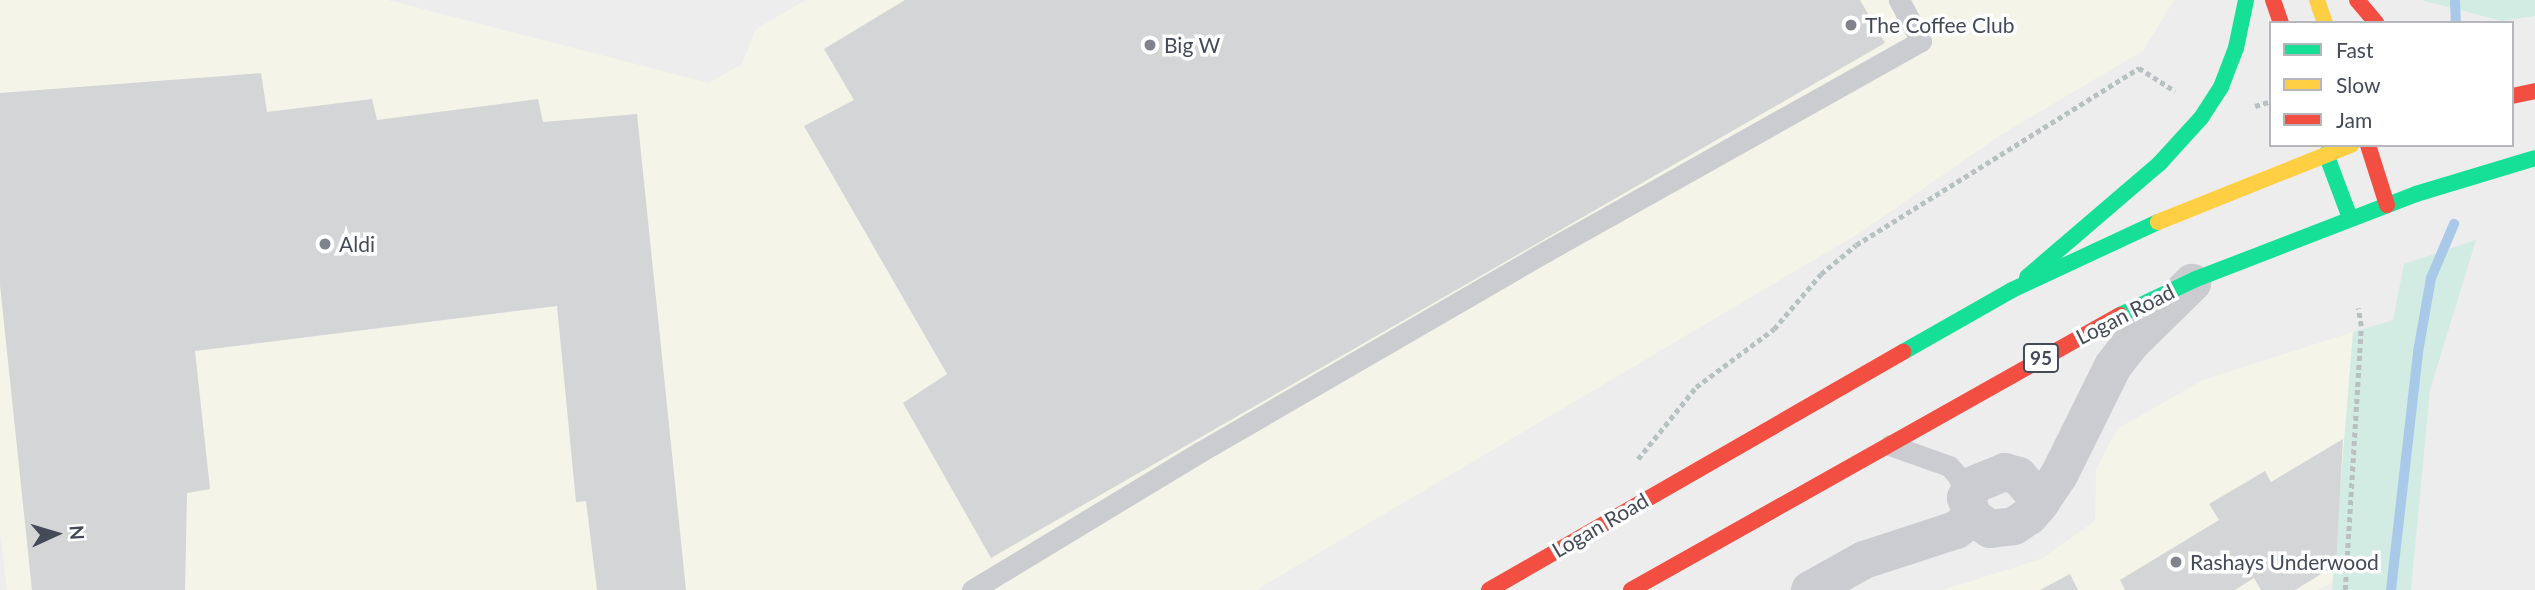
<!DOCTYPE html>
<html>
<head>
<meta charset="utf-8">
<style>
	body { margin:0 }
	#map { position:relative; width:2535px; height:590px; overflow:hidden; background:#ededed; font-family:Lato,sans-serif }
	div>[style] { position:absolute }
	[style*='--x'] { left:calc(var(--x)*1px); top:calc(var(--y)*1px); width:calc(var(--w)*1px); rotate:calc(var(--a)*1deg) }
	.commercial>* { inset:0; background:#f4f4e8 }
	.green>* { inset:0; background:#d2ece3 }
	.stream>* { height:10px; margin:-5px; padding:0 5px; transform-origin:5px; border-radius:5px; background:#a8c9e8 }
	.building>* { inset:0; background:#d4d5d7 }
	.path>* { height:4.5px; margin-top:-2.25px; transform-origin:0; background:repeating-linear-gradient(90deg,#b7c1c1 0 5px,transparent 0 8.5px) }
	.lane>* { height:21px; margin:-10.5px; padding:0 10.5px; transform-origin:10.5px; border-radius:10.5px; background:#cbcccf }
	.street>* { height:38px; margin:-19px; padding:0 19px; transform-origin:19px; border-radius:19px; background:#cbcccf }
	.fast>* { height:16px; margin:-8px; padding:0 8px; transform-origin:8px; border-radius:8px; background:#16e098 }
	.slow>* { height:16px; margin:-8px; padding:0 8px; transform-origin:8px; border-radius:8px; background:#ffcf43 }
	.jam>* { height:16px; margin:-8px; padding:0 8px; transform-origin:8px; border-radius:8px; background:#f24e42 }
	.dots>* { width:19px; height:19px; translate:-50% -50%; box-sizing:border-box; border:4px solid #fff; border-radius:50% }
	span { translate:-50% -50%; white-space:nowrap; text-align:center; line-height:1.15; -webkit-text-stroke:7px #fff; paint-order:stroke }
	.shield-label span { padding:2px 5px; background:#fff; border:2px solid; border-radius:5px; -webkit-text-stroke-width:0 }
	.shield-label { font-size:19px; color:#454a58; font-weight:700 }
	.poi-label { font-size:21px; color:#454a58 }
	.left { translate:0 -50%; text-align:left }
	.street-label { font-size:21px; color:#454a58 }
	.legend { position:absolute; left:2269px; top:21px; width:245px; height:126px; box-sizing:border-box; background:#fff; border:2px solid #b5b7bc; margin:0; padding:9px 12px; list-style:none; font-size:21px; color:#454a58 }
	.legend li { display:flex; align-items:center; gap:14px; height:35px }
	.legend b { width:35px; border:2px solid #b5b7bc }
	.north { position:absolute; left:21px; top:499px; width:70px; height:70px; -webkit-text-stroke:5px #fff; paint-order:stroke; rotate:86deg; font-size:19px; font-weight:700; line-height:28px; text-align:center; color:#454a58 }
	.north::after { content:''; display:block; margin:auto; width:24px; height:32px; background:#454a58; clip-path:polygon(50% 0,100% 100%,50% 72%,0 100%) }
</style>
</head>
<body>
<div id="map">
	<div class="commercial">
		<div style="clip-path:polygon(0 0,388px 0,709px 83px,742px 64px,756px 29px,806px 0,2174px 0,2143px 51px,2002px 134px,1861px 232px,1256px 590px,7px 590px,0 531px)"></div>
		<div style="clip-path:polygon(2353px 332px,2333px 582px,2317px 590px,1943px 590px,2041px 559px,2095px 521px,2096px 470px,2117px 429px,2203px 380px)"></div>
	</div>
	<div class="green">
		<div style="clip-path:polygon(2421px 0,2535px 0,2535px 16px,2502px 21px)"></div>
		<div style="clip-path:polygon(2476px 240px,2430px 390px,2411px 590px,2332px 590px,2353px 332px,2393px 320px,2404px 264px)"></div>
	</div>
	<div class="stream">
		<div style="--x:2455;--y:0;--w:23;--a:88"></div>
		<div style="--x:2391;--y:590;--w:240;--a:-83.5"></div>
		<div style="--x:2418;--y:352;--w:75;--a:-80"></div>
		<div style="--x:2431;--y:278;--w:59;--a:-66.9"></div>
	</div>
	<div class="building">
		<div style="clip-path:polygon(905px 0,1860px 0,1885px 43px,991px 558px,903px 403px,947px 374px,804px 126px,854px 100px,824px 49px)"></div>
		<div style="clip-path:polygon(261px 73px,267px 112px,372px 99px,377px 120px,538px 99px,543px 122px,637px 114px,686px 590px,597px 590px,586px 501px,576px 502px,557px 306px,195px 351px,210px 489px,187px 493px,185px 590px,32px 590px,0 285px,0 93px)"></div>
		<div style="clip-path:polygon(2343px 439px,2336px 565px,2295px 590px,2261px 590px,2254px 578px,2235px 590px,2125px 590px,2120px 580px,2219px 520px,2209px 504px,2265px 471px,2271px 482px)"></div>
		<div style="clip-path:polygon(2070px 574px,2078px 590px,2040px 590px)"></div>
	</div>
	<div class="path">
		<div style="--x:2255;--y:106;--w:17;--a:-17"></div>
		<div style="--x:1638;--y:459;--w:92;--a:-51.1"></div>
		<div style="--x:1696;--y:387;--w:97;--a:-36.6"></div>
		<div style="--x:1774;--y:329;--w:72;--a:-49.5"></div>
		<div style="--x:1821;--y:274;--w:45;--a:-39.6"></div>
		<div style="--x:1856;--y:245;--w:334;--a:-32"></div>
		<div style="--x:2139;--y:68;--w:43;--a:32.6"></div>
		<div style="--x:2345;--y:590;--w:264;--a:-86.5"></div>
		<div style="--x:2361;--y:326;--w:18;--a:-99"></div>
	</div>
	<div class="lane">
		<div style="--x:1890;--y:445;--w:63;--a:19.6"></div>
		<div style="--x:1949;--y:466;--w:13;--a:48"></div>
		<div style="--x:1958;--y:476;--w:23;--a:70"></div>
		<div style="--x:972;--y:590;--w:267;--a:-31.2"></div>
		<div style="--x:1200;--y:452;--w:399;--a:-30.1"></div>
		<div style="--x:1545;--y:252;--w:431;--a:-29.3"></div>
		<div style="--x:1921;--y:41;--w:47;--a:-118.2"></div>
	</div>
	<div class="street">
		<div style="--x:2041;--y:502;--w:35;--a:-131"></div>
		<div style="--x:2018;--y:476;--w:14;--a:-163"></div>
		<div style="--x:2005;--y:472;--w:31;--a:158"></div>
		<div style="--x:1976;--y:484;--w:17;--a:126"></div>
		<div style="--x:1966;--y:498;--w:20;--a:70"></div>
		<div style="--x:1973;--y:517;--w:21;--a:35"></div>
		<div style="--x:1990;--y:529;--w:24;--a:-7"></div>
		<div style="--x:2014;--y:526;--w:18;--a:-34"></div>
		<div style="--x:2029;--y:516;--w:13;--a:-48"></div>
		<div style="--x:2038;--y:506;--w:37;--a:-56"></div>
		<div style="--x:2059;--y:475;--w:122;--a:-63.6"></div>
		<div style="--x:2113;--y:366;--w:29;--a:-52"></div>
		<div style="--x:2131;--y:343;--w:86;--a:-44.5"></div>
		<div style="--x:1810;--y:590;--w:62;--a:-29.1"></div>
		<div style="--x:1864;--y:560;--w:97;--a:-18.1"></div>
		<div style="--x:1956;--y:530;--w:21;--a:-37"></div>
	</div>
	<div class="fast">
		<div style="--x:2326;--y:154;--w:68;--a:69.4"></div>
		<div style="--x:2027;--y:277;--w:174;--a:-40.6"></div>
		<div style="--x:2159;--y:164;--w:62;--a:-47.6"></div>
		<div style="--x:2201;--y:118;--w:37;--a:-57"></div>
		<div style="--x:2221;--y:87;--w:42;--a:-69"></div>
		<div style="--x:2236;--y:48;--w:49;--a:-78.2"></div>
		<div style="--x:2120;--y:315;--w:84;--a:-25.3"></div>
		<div style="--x:2196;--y:279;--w:236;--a:-21.1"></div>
		<div style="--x:2416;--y:194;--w:124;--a:-16.8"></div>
		<div style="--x:1903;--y:352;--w:125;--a:-29.6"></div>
		<div style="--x:2012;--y:290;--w:161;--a:-25"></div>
	</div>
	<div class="slow">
		<div style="--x:2317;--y:0;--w:24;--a:71"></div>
		<div style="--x:2158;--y:222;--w:208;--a:-21.8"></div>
	</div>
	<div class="jam">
		<div style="--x:2273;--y:0;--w:24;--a:71"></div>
		<div style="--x:2357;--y:0;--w:30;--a:50"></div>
		<div style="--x:2512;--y:96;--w:24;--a:-12"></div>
		<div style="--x:2368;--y:145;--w:63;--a:72.4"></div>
		<div style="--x:1489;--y:590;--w:478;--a:-29.9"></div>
		<div style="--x:1631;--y:590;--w:561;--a:-29.35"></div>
	</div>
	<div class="dots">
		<div style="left:1851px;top:25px;background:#80838c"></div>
		<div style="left:1150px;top:45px;background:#80838c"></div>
		<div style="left:325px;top:244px;background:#80838c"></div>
		<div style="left:2176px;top:562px;background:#80838c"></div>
	</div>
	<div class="shield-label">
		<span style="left:2041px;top:358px">95</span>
	</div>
	<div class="poi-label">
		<span class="left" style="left:1865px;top:25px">The Coffee Club</span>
		<span class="left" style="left:1164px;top:45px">Big W</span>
		<span class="left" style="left:339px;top:244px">Aldi</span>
		<span class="left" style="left:2190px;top:562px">Rashays Underwood</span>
	</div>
	<div class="street-label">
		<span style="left:2125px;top:314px;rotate:-27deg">Logan Road</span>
		<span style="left:1600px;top:525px;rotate:-30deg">Logan Road</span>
	</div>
	<ul class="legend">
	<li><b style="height:9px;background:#16e098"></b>Fast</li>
	<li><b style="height:9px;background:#ffcf43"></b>Slow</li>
	<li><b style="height:9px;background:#f24e42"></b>Jam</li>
	</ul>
	<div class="north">N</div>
</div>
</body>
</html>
